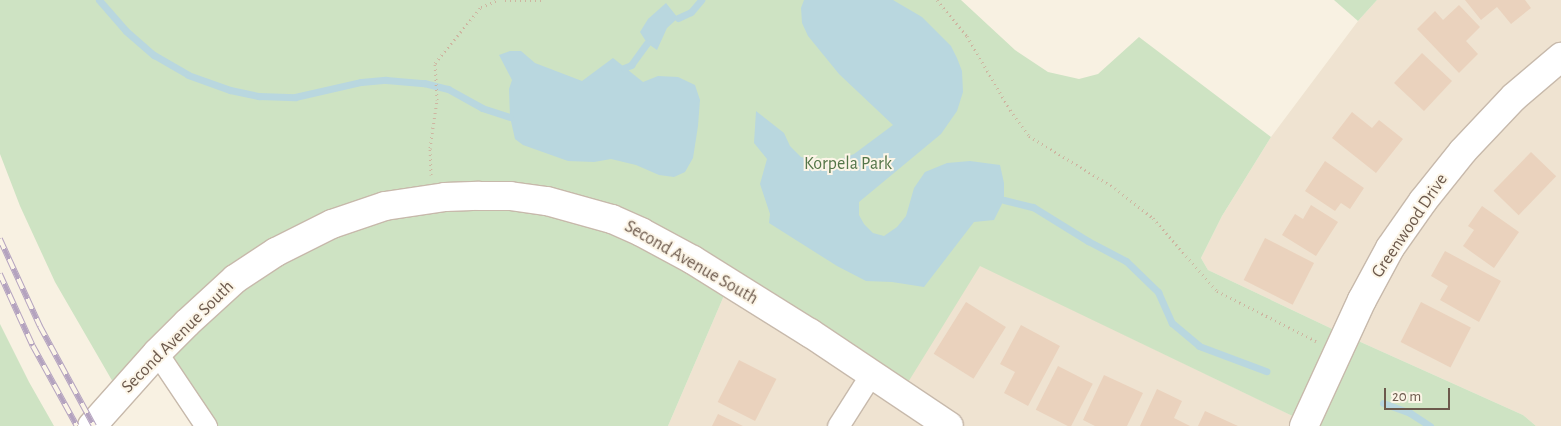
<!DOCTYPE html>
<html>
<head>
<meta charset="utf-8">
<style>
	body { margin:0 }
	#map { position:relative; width:1561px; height:426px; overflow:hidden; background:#f8f1e2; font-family:"Alegreya Sans",sans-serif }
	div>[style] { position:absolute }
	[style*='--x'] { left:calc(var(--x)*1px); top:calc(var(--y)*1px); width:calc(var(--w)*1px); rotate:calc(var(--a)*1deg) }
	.residential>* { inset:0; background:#efe3d1 }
	.green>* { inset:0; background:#cee3c3 }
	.water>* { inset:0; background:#b9d7df }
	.stream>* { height:7px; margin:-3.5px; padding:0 3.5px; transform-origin:3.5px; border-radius:3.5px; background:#b9d7df }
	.building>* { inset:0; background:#ead2bd; transform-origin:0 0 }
	.path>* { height:3px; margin-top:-1.5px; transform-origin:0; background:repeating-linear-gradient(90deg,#ceb5a1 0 1px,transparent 0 5px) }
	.roads { filter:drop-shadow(1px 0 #c7b9ab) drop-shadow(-1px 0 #c7b9ab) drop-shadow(0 1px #c7b9ab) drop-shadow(0 -1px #c7b9ab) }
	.street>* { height:21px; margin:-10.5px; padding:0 10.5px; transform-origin:10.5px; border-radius:10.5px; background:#fff }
	.secondary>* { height:28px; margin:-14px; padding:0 14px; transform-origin:14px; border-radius:14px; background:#fff }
	.rail>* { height:5.5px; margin-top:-2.75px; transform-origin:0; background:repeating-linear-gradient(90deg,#fcf5e7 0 11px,#b4a3bf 0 22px); box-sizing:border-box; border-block:1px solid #b4a3bf }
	span { translate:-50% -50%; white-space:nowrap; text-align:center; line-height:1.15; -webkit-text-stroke:4px #fcf5e7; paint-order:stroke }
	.park-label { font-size:18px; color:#547649 }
	.street-label { font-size:18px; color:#6c594c }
	.scale { position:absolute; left:1384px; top:388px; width:66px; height:22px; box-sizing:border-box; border:2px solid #6c594c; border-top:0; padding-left:6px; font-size:15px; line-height:18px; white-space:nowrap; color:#6c594c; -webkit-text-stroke:4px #fcf5e7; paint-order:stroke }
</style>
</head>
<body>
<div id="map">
	<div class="residential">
		<div style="clip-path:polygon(1377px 0,1561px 0,1561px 426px,1536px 426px,1523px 415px,1345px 335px,1208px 270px,1201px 258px,1222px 216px,1271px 137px,1358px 21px)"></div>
		<div style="clip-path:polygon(980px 265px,1305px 422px,1319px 426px,668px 426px,729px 284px,901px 391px)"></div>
	</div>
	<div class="green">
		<div style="clip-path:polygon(0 0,961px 0,1015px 50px,1048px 72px,1079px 79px,1098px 74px,1139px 37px,1271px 137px,1222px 216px,1201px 258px,1208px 270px,1345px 335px,1523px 415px,1536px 426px,1319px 426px,1305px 422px,980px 266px,902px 392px,729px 284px,668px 426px,203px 426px,156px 356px,121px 396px,55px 282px,20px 206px,0 154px)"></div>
		<div style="clip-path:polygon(1334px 0,1377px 0,1358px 21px)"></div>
		<div style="clip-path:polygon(0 324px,29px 382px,54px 426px,0 426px)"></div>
	</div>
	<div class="water">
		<div style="clip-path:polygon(804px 0,893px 0,922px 17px,951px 46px,957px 58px,962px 71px,963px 92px,957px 111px,941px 134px,859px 202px,859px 215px,864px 224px,873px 233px,884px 236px,897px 227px,906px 216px,914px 188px,925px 172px,947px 163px,970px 161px,1000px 165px,1004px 183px,1004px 200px,994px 220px,974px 222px,924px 287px,892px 282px,866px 281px,837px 266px,769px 223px,770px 214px,760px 184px,767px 159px,754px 143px,756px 111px,784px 133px,790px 146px,801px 157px,818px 161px,836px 161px,854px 154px,893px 125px,839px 74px,808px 36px,802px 23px,801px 8px)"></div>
		<div style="clip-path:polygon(666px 3px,678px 18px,667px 28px,657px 50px,647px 43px,640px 32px,648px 19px)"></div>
		<div style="clip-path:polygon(510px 51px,521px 51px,535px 63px,582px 81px,613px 58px,643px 82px,658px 76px,678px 77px,695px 85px,700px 100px,698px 126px,693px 158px,685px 172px,674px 177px,659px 175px,636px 165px,611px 159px,594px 162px,568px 161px,523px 145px,515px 139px,510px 117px,509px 89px,512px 80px,499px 55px)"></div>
	</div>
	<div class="stream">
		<div style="--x:99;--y:0;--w:41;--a:48.9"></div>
		<div style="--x:126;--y:31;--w:37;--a:41"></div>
		<div style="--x:154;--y:55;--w:39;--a:30"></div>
		<div style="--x:188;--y:75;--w:45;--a:19.7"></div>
		<div style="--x:230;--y:90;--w:30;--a:12"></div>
		<div style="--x:259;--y:96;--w:36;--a:2"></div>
		<div style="--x:295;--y:97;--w:68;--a:-12.8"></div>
		<div style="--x:361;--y:82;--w:25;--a:-5"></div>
		<div style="--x:386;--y:80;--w:38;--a:5"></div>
		<div style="--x:424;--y:83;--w:25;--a:14"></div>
		<div style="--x:448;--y:89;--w:39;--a:29"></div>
		<div style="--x:482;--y:108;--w:29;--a:18"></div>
		<div style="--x:678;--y:18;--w:14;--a:-25"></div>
		<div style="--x:691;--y:12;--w:16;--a:-50"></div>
		<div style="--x:624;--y:68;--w:8;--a:-23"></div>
		<div style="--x:631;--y:65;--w:27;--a:-54"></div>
		<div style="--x:1004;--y:200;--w:30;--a:14"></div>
		<div style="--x:1033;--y:207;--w:65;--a:31.7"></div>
		<div style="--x:1088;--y:241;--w:43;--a:27.8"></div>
		<div style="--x:1126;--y:261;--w:45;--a:44.1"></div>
		<div style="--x:1158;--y:292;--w:34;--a:66"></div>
		<div style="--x:1172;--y:323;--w:35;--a:40"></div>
		<div style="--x:1199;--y:346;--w:72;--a:20.5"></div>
		<div style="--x:1383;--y:403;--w:29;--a:20"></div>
		<div style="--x:1410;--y:413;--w:24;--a:33"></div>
	</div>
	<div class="building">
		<div style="clip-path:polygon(1465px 0,1525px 0,1531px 8px,1511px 24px,1497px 7px,1481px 20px)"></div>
		<div style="clip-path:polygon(1459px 5px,1480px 27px,1466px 41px,1478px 54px,1459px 73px,1417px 29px,1435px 11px,1443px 20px)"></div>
		<div style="left:1422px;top:53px;width:41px;height:41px;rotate:43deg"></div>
		<div style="clip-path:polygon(1352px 112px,1372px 128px,1379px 120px,1403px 139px,1376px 173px,1332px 138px)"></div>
		<div style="left:1531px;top:152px;width:35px;height:54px;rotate:44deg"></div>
		<div style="clip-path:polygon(1325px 161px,1364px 188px,1350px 209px,1341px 203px,1335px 211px,1305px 191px)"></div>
		<div style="clip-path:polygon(1311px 205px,1338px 222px,1316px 256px,1282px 235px,1295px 214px,1303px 219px)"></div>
		<div style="clip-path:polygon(1482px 206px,1519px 232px,1494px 268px,1463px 246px,1474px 230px,1468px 226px)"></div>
		<div style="left:1265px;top:238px;width:55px;height:47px;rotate:27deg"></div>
		<div style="clip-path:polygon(1445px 251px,1501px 281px,1479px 322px,1440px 300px,1448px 286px,1431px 276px)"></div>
		<div style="left:966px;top:302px;width:47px;height:61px;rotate:32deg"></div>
		<div style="left:1421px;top:302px;width:56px;height:45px;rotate:27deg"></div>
		<div style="clip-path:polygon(1021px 325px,1060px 346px,1028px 406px,1004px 393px,1015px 372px,1000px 364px)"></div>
		<div style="left:739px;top:360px;width:42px;height:47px;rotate:27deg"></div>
		<div style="left:1058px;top:366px;width:39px;height:49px;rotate:27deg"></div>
		<div style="clip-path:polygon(1104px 375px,1143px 393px,1127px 426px,1095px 426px,1083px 420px)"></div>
		<div style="clip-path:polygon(1157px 389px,1182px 401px,1174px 418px,1190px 426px,1140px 426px)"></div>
		<div style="clip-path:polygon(1205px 411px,1238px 426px,1198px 426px)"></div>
		<div style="clip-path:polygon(718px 414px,743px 426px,712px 426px)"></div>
	</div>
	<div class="path">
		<div style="--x:505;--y:0;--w:38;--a:0"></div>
		<div style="--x:937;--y:0;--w:47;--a:50.2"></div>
		<div style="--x:967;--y:36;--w:86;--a:59.8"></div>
		<div style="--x:1010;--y:110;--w:32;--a:54"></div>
		<div style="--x:1029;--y:136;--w:100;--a:31.2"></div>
		<div style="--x:1115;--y:188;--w:48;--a:38.3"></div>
		<div style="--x:1153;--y:218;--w:97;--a:48.8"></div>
		<div style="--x:1217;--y:291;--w:111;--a:26.8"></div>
		<div style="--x:431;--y:175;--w:27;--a:-92"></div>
		<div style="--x:430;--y:148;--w:49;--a:-81.7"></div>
		<div style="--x:437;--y:100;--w:37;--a:-93"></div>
		<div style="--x:435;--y:63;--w:72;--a:-50.6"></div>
		<div style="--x:481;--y:7;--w:18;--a:-22"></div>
	</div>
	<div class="roads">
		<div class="street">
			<div style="--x:157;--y:353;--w:88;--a:56.1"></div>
			<div style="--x:838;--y:426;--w:62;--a:-57.6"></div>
		</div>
		<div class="secondary">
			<div style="--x:92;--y:426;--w:98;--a:-48.3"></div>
			<div style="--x:157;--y:353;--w:42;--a:-45"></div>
			<div style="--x:187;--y:323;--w:65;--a:-42.5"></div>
			<div style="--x:235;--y:279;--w:49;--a:-33.4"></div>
			<div style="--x:276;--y:252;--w:63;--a:-26.6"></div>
			<div style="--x:332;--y:224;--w:56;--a:-18.8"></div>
			<div style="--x:385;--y:206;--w:61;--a:-8.5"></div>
			<div style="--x:445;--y:197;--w:34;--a:-2"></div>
			<div style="--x:479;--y:196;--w:31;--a:0"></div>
			<div style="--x:510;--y:196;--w:37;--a:8"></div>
			<div style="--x:547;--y:201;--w:67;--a:15.5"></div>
			<div style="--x:612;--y:219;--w:32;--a:24"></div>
			<div style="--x:641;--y:232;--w:59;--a:28.3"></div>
			<div style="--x:693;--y:260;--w:138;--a:32"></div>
			<div style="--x:810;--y:333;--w:167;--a:33.8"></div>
			<div style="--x:1304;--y:426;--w:139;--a:-65.3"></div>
			<div style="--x:1362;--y:300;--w:59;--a:-61.7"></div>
			<div style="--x:1390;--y:248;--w:57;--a:-54.9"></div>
			<div style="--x:1423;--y:201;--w:64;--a:-51.3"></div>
			<div style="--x:1463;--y:151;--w:74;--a:-46.6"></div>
			<div style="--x:1514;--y:97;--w:62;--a:-40.4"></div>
		</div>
	</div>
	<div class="rail">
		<div style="--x:0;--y:239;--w:96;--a:65.3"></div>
		<div style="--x:40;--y:326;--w:114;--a:61.6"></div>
		<div style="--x:0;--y:274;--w:79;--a:65.4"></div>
		<div style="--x:33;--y:346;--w:91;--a:61.2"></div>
	</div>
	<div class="park-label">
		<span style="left:848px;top:164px">Korpela Park</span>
	</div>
	<div class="street-label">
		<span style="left:1410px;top:226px;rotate:-56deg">Greenwood Drive</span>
		<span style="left:691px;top:263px;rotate:30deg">Second Avenue South</span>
		<span style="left:178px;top:337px;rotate:-45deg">Second Avenue South</span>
	</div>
	<div class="scale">20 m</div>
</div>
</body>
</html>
